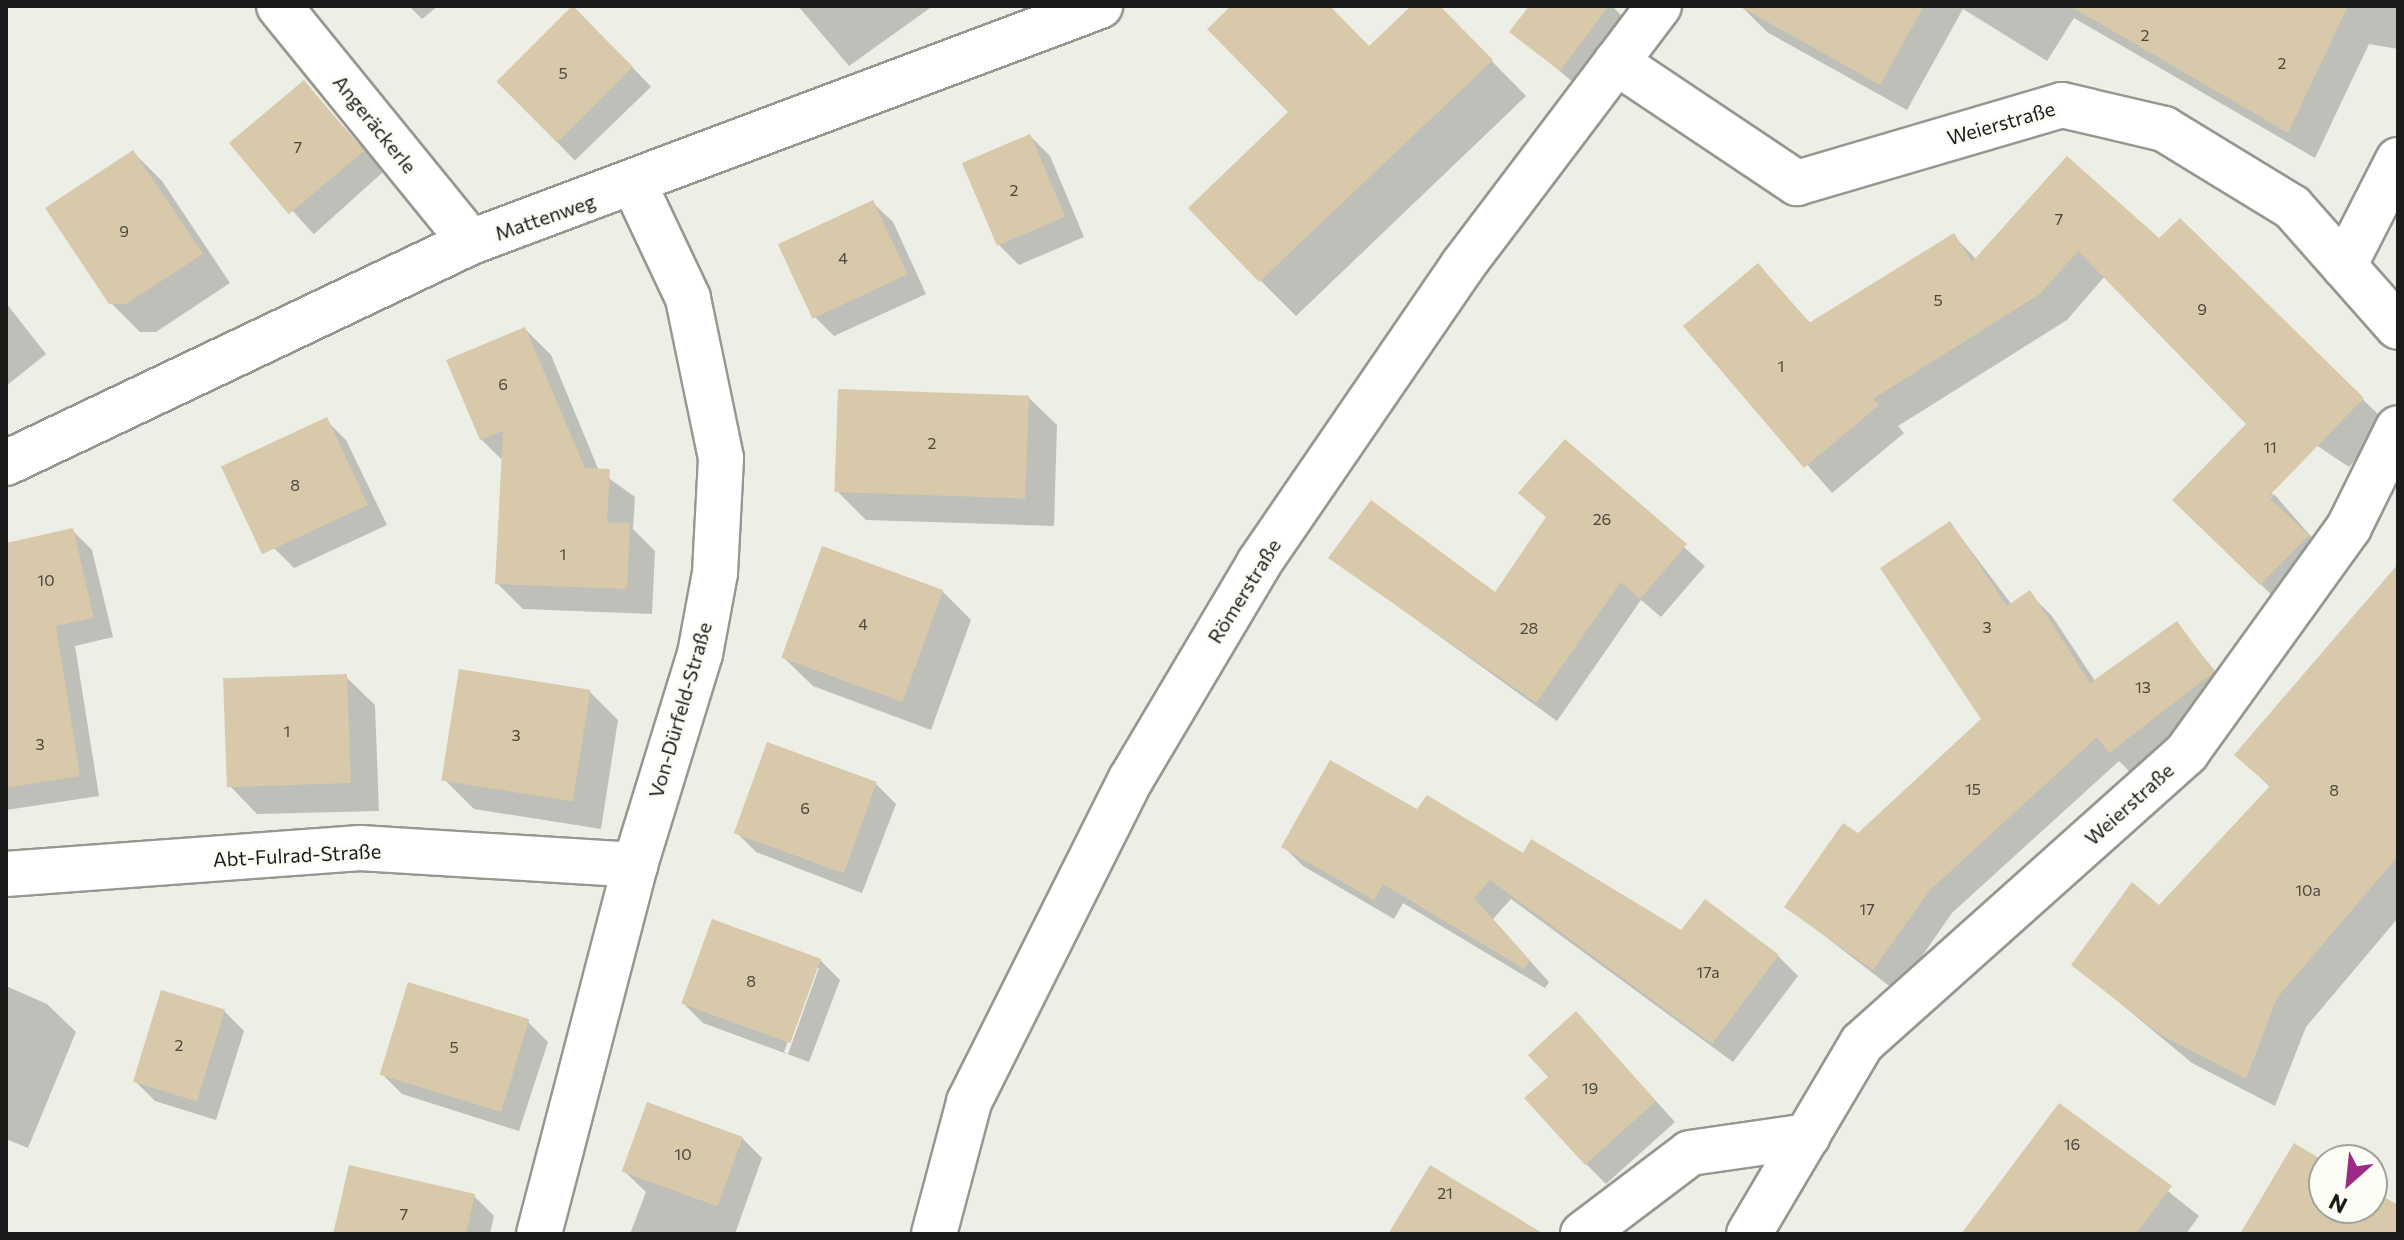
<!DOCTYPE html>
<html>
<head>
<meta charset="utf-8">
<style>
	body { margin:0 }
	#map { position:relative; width:2404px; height:1240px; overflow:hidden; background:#edefe7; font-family:Commissioner,sans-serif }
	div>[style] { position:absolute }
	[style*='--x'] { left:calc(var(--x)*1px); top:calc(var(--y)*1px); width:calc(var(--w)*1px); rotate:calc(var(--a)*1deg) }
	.shadow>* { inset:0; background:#0003; transform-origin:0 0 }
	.building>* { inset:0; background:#d7c9aa; transform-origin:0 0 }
	.roads { filter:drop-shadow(2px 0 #969890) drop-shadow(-2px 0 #969890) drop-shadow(0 2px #969890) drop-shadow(0 -2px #969890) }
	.street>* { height:44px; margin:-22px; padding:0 22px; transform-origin:22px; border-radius:22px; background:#fff }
	.secondary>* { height:44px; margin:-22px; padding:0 22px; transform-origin:22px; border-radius:22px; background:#fff }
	span { translate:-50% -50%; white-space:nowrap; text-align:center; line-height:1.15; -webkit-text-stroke:6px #fbfcf4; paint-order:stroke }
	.number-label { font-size:16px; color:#4a473d }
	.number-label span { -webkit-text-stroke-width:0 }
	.street-label { font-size:20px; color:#1b1c19 }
	.frame { position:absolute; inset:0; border:8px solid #1b1c19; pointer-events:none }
	.north { position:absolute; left:2308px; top:1144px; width:80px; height:80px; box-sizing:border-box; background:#fbfcf4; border:2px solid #a1a29c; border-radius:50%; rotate:207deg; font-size:22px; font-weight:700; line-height:32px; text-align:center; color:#1b1c19 }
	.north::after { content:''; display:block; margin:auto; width:28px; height:36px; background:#9d2a87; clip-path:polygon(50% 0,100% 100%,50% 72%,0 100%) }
</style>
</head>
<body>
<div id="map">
	<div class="shadow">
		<div style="clip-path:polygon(409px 6px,438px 6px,422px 19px)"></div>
		<div style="clip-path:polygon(798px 6px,928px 6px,930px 8px,849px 66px)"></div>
		<div style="clip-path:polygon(1234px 6px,1329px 6px,1369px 48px,1414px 6px,1438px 6px,1526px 96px,1296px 316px,1260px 280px,1291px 113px)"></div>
		<div style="clip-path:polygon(1531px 6px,1612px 6px,1630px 24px,1581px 89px,1512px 31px)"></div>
		<div style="clip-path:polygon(1741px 6px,2398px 6px,2398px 49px,2369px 44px,2315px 158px,2074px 18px,2047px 61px,1963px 9px,1907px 110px,1767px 32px)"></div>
		<div style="left:574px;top:7px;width:111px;height:106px;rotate:46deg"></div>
		<div style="left:304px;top:83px;width:119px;height:94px;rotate:48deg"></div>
		<div style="clip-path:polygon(1030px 136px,1050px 156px,1084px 237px,1019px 265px,999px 245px)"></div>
		<div style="clip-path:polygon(133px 152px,162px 181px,230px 283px,156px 332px,140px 332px,111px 303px)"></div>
		<div style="clip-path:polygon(872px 202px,893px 222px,926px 294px,834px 336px,814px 316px,780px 244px)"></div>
		<div style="clip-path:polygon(2180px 220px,2389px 425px,2349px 467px,2313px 443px,2294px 470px,2105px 276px,2067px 320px,1898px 426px,1904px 433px,1832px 493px,1686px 326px,1758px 265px,1811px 324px,1954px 236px,1977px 260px,2159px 240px)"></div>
		<div style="clip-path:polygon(6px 303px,46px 354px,6px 386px)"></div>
		<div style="clip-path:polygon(525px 329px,551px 355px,599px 471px,635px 497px,633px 529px,655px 551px,652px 614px,523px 609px,497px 583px,504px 462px,481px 439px)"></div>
		<div style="clip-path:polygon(1028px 397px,1057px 425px,1054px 526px,866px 520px,837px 491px)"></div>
		<div style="clip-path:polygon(326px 420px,346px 440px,387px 525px,294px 568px,274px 548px)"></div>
		<div style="clip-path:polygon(1565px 441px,1705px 566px,1661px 617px,1641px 600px,1557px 721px,1331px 558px,1496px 595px,1548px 519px,1520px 492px)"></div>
		<div style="clip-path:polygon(2220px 454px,2273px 494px,2263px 505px,2274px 494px,2336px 565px,2290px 613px,2204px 529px)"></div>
		<div style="clip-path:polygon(1950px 523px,2012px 605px,2029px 593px,2052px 616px,2095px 681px,2177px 624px,2235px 696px,2133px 775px,2119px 761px,1952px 913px,1897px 992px,1786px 906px,1984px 720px)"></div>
		<div style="clip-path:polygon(72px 530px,92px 550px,113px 637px,75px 646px,99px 796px,6px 810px,6px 545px)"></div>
		<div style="clip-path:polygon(2398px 587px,2398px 918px,2306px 1027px,2275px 1106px,2192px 1063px,2074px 965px,2159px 908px,2271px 788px,2237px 755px)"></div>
		<div style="clip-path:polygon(942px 591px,971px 620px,931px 730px,813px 686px,784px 658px)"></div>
		<div style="clip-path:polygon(346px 677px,375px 705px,379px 811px,257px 814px,229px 785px)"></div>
		<div style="clip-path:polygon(589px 691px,618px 720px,601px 829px,474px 809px,445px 780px)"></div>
		<div style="clip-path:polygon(876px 784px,896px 804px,862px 893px,756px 852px,736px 832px)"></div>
		<div style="clip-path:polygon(1418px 812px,1682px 932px,1778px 956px,1798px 976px,1733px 1062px,1511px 899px,1493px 919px,1549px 982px,1545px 988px,1403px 903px,1394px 919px,1303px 866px,1283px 846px)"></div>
		<div style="clip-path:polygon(evenodd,820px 960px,840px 980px,809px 1062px,703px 1023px,683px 1003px,820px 960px,815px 968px,819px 968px,788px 1054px,784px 1052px,815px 968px)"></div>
		<div style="clip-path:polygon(6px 986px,47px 1004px,76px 1032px,28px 1148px,6px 1139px)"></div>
		<div style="clip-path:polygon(224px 1011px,244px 1031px,216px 1120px,155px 1101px,135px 1081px)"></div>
		<div style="clip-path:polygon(528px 1022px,548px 1042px,519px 1131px,402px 1094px,382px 1074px)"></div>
		<div style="clip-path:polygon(1595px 1034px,1675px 1122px,1606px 1184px,1586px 1164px,1551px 1077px)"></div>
		<div style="clip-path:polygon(2060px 1105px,2199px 1216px,2186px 1234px,1963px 1234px)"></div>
		<div style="clip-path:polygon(742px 1138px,762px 1158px,735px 1234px,630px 1234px,646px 1192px,625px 1172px)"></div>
		<div style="clip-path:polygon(474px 1196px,494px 1216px,490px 1234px,335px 1234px)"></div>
	</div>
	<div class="building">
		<div style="left:572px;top:6px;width:86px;height:107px;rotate:45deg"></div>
		<div style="clip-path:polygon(1231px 6px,1330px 6px,1369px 46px,1411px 6px,1440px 6px,1493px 60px,1259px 282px,1188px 208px,1288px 112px,1207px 29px)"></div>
		<div style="clip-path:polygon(1529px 6px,1609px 6px,1560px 71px,1509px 32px)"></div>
		<div style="clip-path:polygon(1739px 6px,1924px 6px,1880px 85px)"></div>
		<div style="clip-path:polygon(2070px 6px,2348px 6px,2288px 133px)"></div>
		<div style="left:304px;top:80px;width:93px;height:98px;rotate:50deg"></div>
		<div style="left:1030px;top:134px;width:90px;height:74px;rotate:67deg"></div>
		<div style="clip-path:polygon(133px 150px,203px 254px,126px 304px,109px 304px,45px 208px)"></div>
		<div style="clip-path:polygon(2067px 156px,2159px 238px,2180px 218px,2364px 398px,2268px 497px,2309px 535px,2260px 585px,2172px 500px,2246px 424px,2078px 251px,2040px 294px,1873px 399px,1879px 405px,1804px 468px,1683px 326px,1758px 263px,1809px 323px,1954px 233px,1972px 262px)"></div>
		<div style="left:873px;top:200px;width:82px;height:105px;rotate:65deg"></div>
		<div style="clip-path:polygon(525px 327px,585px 468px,610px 469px,607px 522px,630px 523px,627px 589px,495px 584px,503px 431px,480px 440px,446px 360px)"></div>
		<div style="left:838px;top:389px;width:191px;height:103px;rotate:2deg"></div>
		<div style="left:327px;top:417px;width:97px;height:117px;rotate:65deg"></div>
		<div style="clip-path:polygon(1565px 439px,1687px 544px,1640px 599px,1621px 582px,1536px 703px,1328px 558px,1371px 500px,1495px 592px,1546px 517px,1518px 493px)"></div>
		<div style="clip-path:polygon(1950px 521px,2007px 606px,2030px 590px,2090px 683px,2177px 621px,2214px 672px,2109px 753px,2097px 737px,1930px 890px,1873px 970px,1784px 907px,1843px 823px,1858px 833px,1981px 719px,1880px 568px)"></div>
		<div style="clip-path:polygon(73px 528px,94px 618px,56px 626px,80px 776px,6px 788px,6px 543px)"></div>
		<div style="left:822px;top:546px;width:129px;height:119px;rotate:20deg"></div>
		<div style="clip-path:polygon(2398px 564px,2398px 856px,2277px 998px,2246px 1079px,2161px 1035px,2071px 965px,2132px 882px,2159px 905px,2270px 786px,2234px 755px)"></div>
		<div style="left:459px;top:669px;width:133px;height:113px;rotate:9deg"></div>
		<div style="left:347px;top:674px;width:109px;height:124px;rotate:88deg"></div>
		<div style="left:767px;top:742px;width:117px;height:97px;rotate:20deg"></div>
		<div style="clip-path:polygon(1330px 760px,1417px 809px,1427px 795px,1523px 853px,1531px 839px,1681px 930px,1705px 899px,1779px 955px,1712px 1044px,1490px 880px,1474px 898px,1530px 961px,1524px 969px,1383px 884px,1374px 900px,1281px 847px)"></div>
		<div style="left:712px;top:919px;width:116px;height:90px;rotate:20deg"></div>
		<div style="left:408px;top:982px;width:127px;height:97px;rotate:17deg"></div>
		<div style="left:161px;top:990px;width:67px;height:96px;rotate:17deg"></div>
		<div style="clip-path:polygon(1576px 1011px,1656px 1101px,1585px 1165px,1524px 1098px,1548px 1077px,1528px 1055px)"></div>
		<div style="left:647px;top:1102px;width:102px;height:74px;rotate:20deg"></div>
		<div style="clip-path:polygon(2059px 1103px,2172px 1186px,2136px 1234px,1961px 1234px)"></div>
		<div style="clip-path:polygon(2294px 1143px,2324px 1161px,2324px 1208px,2372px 1208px,2372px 1190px,2398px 1205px,2398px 1234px,2240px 1234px)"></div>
		<div style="clip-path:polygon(349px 1165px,475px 1194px,466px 1234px,333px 1234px)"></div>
		<div style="clip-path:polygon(1430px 1165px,1544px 1234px,1388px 1234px)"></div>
	</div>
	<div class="roads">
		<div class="street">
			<div style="--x:279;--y:6;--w:304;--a:50.9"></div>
			<div style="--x:1616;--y:62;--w:218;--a:33.8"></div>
			<div style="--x:1797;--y:183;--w:276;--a:-16.4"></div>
			<div style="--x:2062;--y:105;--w:105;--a:13.2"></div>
			<div style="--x:2164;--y:129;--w:150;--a:31.4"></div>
			<div style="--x:2292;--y:207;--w:160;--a:48.5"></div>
			<div style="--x:2344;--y:266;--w:119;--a:-63"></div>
			<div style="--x:6;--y:463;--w:515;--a:-25.42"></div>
			<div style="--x:471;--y:242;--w:672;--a:-20.57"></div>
			<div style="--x:6;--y:874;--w:355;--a:-4.2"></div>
			<div style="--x:360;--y:848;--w:276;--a:3.5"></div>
			<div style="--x:539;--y:1234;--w:381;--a:-75.4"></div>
			<div style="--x:635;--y:865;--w:221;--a:-72.9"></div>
			<div style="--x:700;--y:654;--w:82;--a:-79.5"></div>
			<div style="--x:715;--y:573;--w:115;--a:-87"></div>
			<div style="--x:721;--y:458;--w:163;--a:-101.7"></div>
			<div style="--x:688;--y:298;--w:124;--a:-115.3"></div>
			<div style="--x:1583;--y:1234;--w:134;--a:-37.1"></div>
			<div style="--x:1690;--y:1153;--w:119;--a:-8.2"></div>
			<div style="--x:1749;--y:1234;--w:222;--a:-59.4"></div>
			<div style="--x:1862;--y:1043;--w:436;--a:-41.8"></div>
			<div style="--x:2187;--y:752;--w:277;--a:-54.2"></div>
			<div style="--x:2349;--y:527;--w:110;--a:-63.7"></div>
		</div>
		<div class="secondary">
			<div style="--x:934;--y:1234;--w:137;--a:-75.1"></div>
			<div style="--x:969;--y:1102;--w:361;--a:-63.4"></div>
			<div style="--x:1131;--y:779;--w:251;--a:-59.3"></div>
			<div style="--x:1259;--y:563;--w:361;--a:-55.6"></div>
			<div style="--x:1463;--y:265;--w:325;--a:-52.9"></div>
		</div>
	</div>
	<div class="number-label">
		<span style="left:2145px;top:35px">2</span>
		<span style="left:2282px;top:63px">2</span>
		<span style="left:563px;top:73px">5</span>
		<span style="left:298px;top:147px">7</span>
		<span style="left:1014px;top:190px">2</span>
		<span style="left:2059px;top:219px">7</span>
		<span style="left:124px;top:231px">9</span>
		<span style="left:843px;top:258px">4</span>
		<span style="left:1938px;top:300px">5</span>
		<span style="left:2202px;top:309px">9</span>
		<span style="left:1781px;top:366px">1</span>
		<span style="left:503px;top:384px">6</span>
		<span style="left:932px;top:443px">2</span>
		<span style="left:2270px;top:447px">11</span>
		<span style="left:295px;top:485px">8</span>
		<span style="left:1602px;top:519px">26</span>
		<span style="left:563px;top:554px">1</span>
		<span style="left:46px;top:580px">10</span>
		<span style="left:863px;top:624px">4</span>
		<span style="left:1987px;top:627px">3</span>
		<span style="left:1529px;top:628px">28</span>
		<span style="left:2143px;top:687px">13</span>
		<span style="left:287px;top:731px">1</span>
		<span style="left:516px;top:735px">3</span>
		<span style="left:40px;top:744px">3</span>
		<span style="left:1973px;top:789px">15</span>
		<span style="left:2334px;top:790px">8</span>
		<span style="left:805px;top:808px">6</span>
		<span style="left:2308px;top:890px">10a</span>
		<span style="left:1867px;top:909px">17</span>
		<span style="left:1708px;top:972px">17a</span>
		<span style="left:751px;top:981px">8</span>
		<span style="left:179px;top:1045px">2</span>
		<span style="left:454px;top:1047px">5</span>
		<span style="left:1590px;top:1088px">19</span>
		<span style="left:2072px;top:1144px">16</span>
		<span style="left:683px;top:1154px">10</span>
		<span style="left:1445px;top:1193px">21</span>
		<span style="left:404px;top:1214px">7</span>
	</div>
	<div class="street-label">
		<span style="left:2001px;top:123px;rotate:-16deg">Weierstraße</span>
		<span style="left:375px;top:124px;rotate:51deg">Angeräckerle</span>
		<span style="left:545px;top:217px;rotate:-19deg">Mattenweg</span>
		<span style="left:1244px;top:591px;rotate:-58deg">Römerstraße</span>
		<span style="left:680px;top:710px;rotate:-74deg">Von-Dürfeld-Straße</span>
		<span style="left:2129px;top:804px;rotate:-42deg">Weierstraße</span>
		<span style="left:297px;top:855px;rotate:-3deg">Abt-Fulrad-Straße</span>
	</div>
	<div class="frame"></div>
	<div class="north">N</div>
</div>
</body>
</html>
